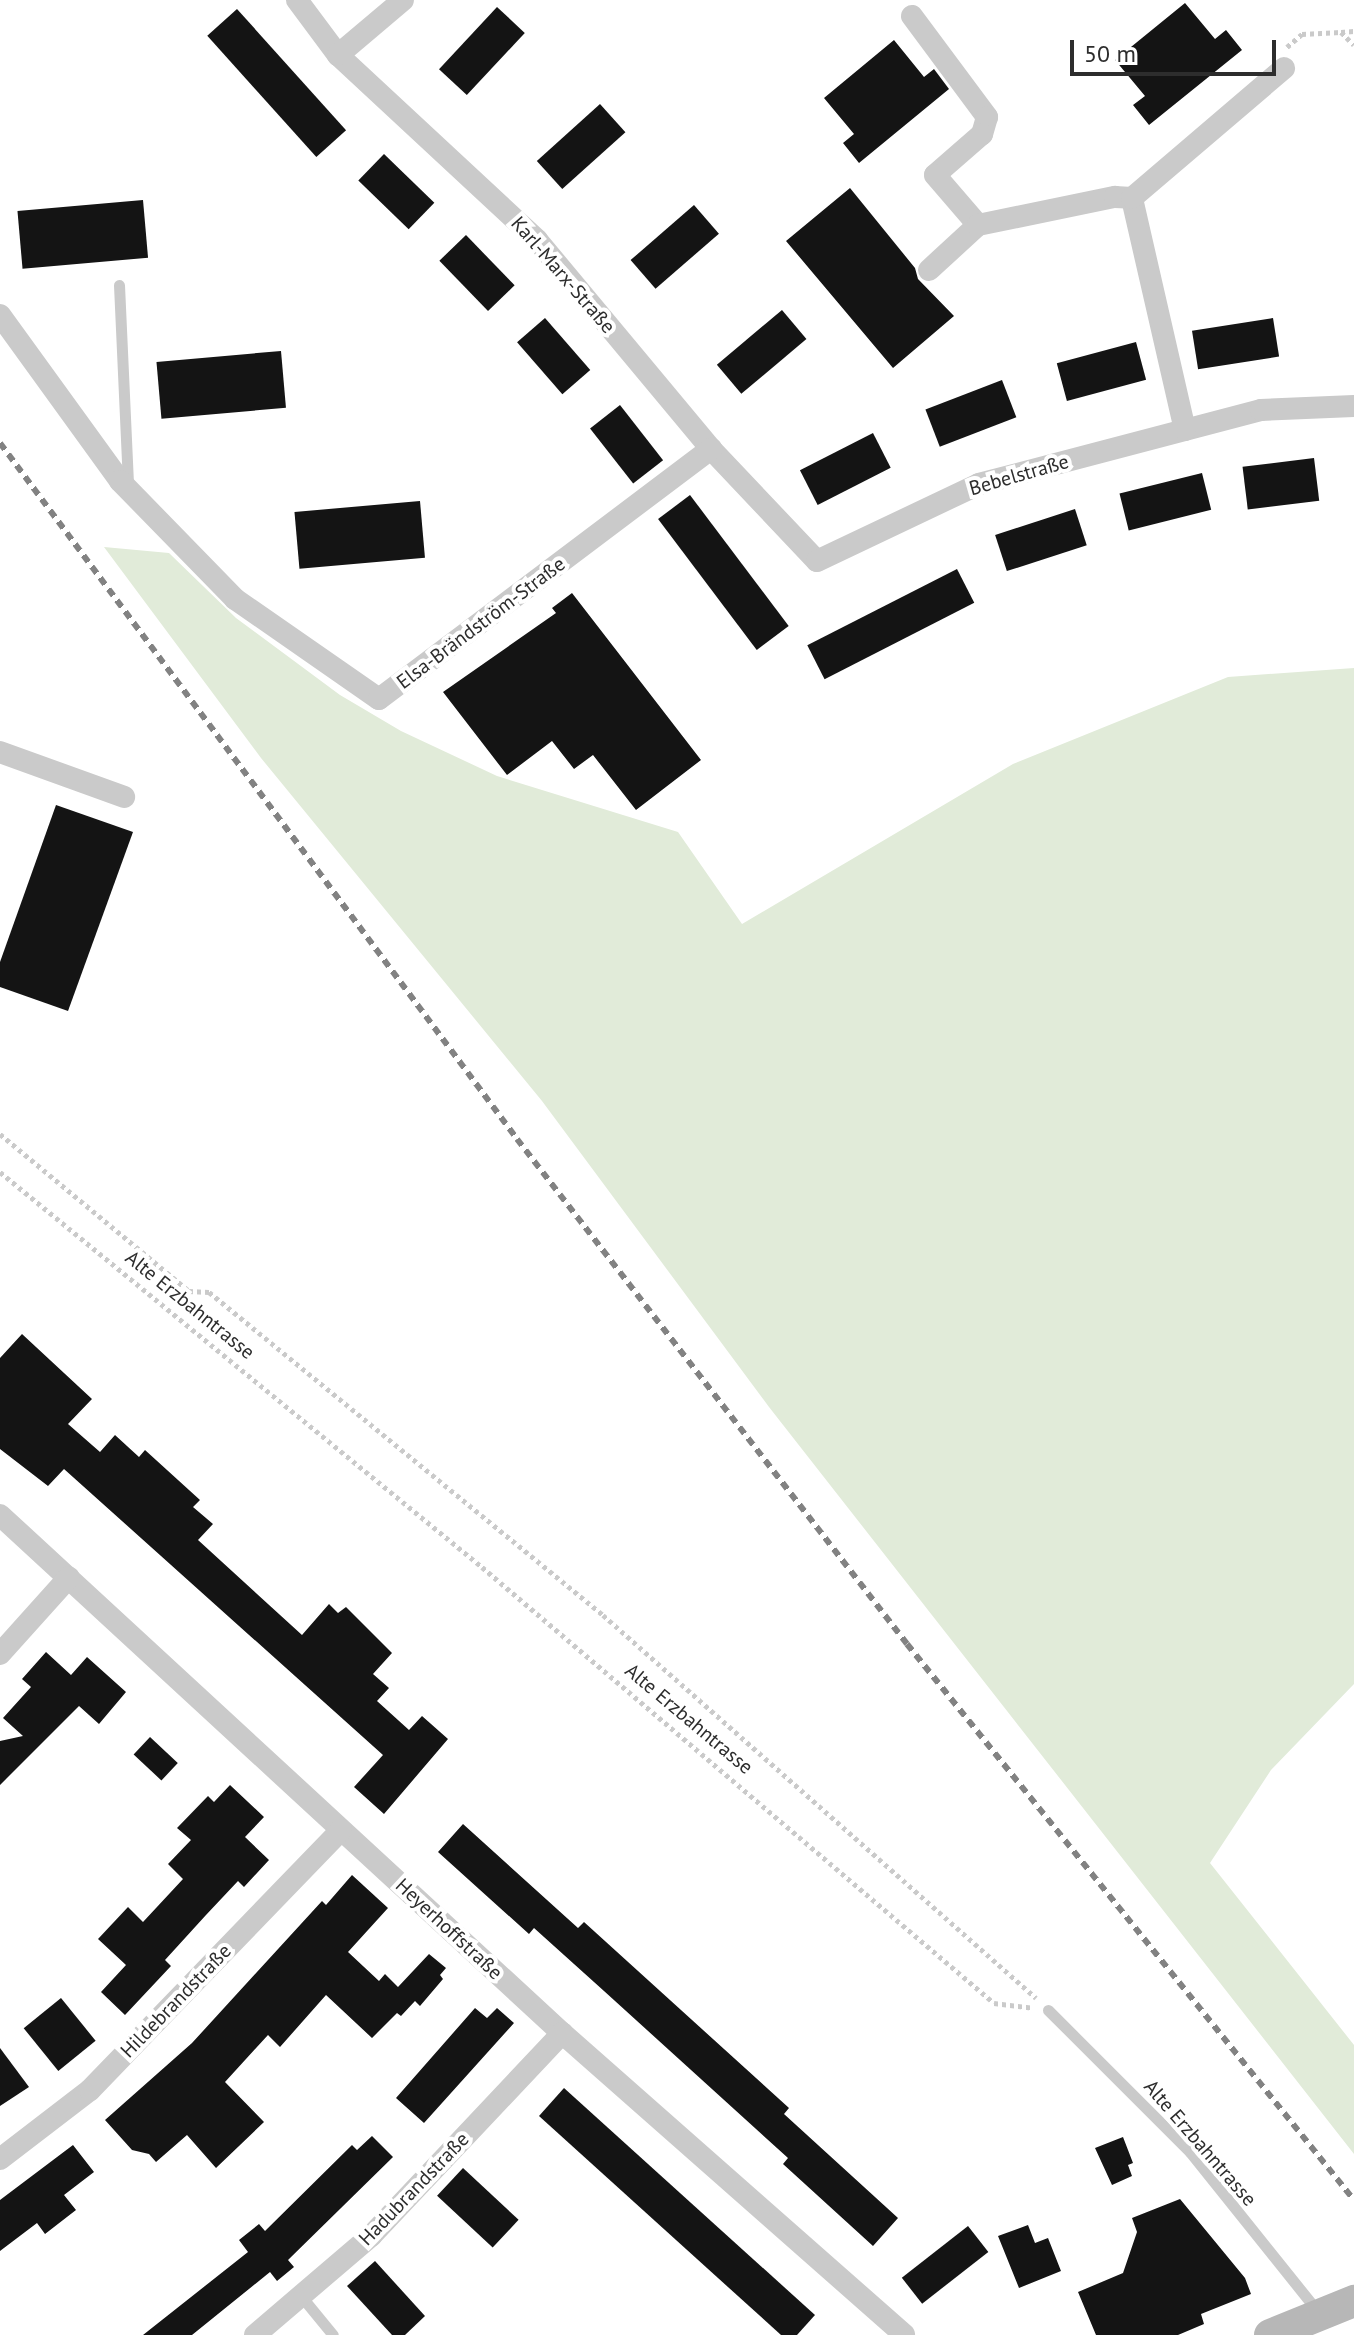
<!DOCTYPE html>
<html>
<head>
<meta charset="utf-8">
<style>
	body { margin:0 }
	#map { position:relative; width:1354px; height:2335px; overflow:hidden; background:#fff; font-family:"PT Sans",sans-serif }
	div>[style] { position:absolute }
	[style*='--x'] { left:calc(var(--x)*1px); top:calc(var(--y)*1px); width:calc(var(--w)*1px); rotate:calc(var(--a)*1deg) }
	.green>* { inset:0; background:#e1ebd9 }
	.building>* { inset:0; background:#141414; transform-origin:0 0 }
	.path>* { height:5px; margin-top:-2.5px; transform-origin:0; background:repeating-linear-gradient(90deg,#cacaca 0 4px,transparent 0 8px) }
	.lane>* { height:11px; margin:-5.5px; padding:0 5.5px; transform-origin:5.5px; border-radius:5.5px; background:#cacaca }
	.street>* { height:22px; margin:-11px; padding:0 11px; transform-origin:11px; border-radius:11px; background:#cacaca }
	.secondary>* { height:32px; margin:-16px; padding:0 16px; transform-origin:16px; border-radius:16px; background:#b7b7b7 }
	.rail>* { height:6px; margin-top:-3px; transform-origin:0; background:repeating-linear-gradient(90deg,#828282 0 8px,transparent 0 14px) }
	span { translate:-50% -50%; white-space:nowrap; text-align:center; line-height:1.15; -webkit-text-stroke:8px #fff; paint-order:stroke }
	.street-label { font-size:20px; color:#2d2d2d }
	.scale { position:absolute; left:1070px; top:40px; width:206px; height:36px; box-sizing:border-box; border:4px solid #2d2d2d; border-top:0; padding-left:10px; font-size:24px; line-height:28px; white-space:nowrap; color:#2d2d2d; -webkit-text-stroke:6px #fff; paint-order:stroke }
</style>
</head>
<body>
<div id="map">
	<div class="green">
		<div style="clip-path:polygon(104px 547px,169px 553px,236px 618px,340px 695px,401px 731px,497px 776px,678px 832px,742px 924px,1013px 764px,1228px 677px,1354px 668px,1354px 1684px,1271px 1770px,1210px 1863px,1354px 2045px,1354px 2154px,769px 1407px,542px 1101px,261px 758px)"></div>
	</div>
	<div class="building">
		<div style="clip-path:polygon(1185px 3px,1215px 39px,1226px 30px,1242px 50px,1149px 125px,1133px 105px,1145px 96px,1115px 60px)"></div>
		<div style="left:497px;top:7px;width:38px;height:85px;rotate:43deg"></div>
		<div style="left:237px;top:9px;width:163px;height:40px;rotate:48deg"></div>
		<div style="clip-path:polygon(894px 40px,924px 77px,934px 69px,949px 89px,859px 163px,843px 143px,854px 134px,824px 98px)"></div>
		<div style="left:600px;top:104px;width:38px;height:85px;rotate:48deg"></div>
		<div style="left:384px;top:154px;width:70px;height:37px;rotate:44deg"></div>
		<div style="clip-path:polygon(850px 188px,915px 268px,918px 279px,954px 316px,893px 368px,786px 241px)"></div>
		<div style="left:143px;top:200px;width:58px;height:126px;rotate:85deg"></div>
		<div style="left:694px;top:205px;width:38px;height:84px;rotate:49deg"></div>
		<div style="left:466px;top:235px;width:70px;height:37px;rotate:46deg"></div>
		<div style="left:782px;top:310px;width:38px;height:85px;rotate:50deg"></div>
		<div style="left:545px;top:318px;width:69px;height:37px;rotate:49deg"></div>
		<div style="left:1273px;top:318px;width:39px;height:82px;rotate:81deg"></div>
		<div style="left:1136px;top:342px;width:39px;height:82px;rotate:75deg"></div>
		<div style="left:281px;top:351px;width:57px;height:125px;rotate:85deg"></div>
		<div style="left:1002px;top:380px;width:40px;height:82px;rotate:69deg"></div>
		<div style="left:620px;top:405px;width:70px;height:38px;rotate:52deg"></div>
		<div style="left:873px;top:433px;width:39px;height:82px;rotate:63deg"></div>
		<div style="left:1314px;top:458px;width:43px;height:72px;rotate:83deg"></div>
		<div style="left:1202px;top:473px;width:38px;height:85px;rotate:76deg"></div>
		<div style="left:690px;top:495px;width:164px;height:40px;rotate:53deg"></div>
		<div style="left:420px;top:501px;width:57px;height:126px;rotate:85deg"></div>
		<div style="left:1075px;top:509px;width:38px;height:84px;rotate:72deg"></div>
		<div style="left:957px;top:569px;width:38px;height:168px;rotate:63deg"></div>
		<div style="clip-path:polygon(572px 593px,701px 760px,636px 810px,593px 755px,574px 769px,552px 741px,507px 775px,443px 692px,556px 613px,552px 608px)"></div>
		<div style="clip-path:polygon(56px 805px,133px 832px,68px 1011px,0 987px,0 962px)"></div>
		<div style="clip-path:polygon(22px 1334px,92px 1399px,68px 1424px,100px 1452px,115px 1435px,139px 1457px,145px 1450px,200px 1500px,193px 1507px,213px 1524px,198px 1540px,302px 1635px,329px 1604px,338px 1613px,346px 1607px,392px 1653px,373px 1674px,389px 1688px,377px 1701px,409px 1730px,422px 1716px,448px 1739px,384px 1814px,354px 1787px,383px 1755px,64px 1469px,48px 1486px,0 1449px,0 1358px)"></div>
		<div style="clip-path:polygon(46px 1652px,71px 1675px,87px 1657px,126px 1692px,99px 1724px,79px 1706px,0 1785px,0 1741px,23px 1736px,3px 1718px,31px 1687px,22px 1679px)"></div>
		<div style="left:150px;top:1737px;width:38px;height:24px;rotate:43deg"></div>
		<div style="clip-path:polygon(230px 1785px,264px 1817px,245px 1837px,269px 1860px,244px 1887px,238px 1881px,206px 1915px,165px 1960px,171px 1966px,125px 2015px,101px 1992px,126px 1965px,98px 1939px,128px 1907px,143px 1922px,183px 1879px,168px 1864px,191px 1840px,177px 1828px,208px 1796px,214px 1802px)"></div>
		<div style="clip-path:polygon(463px 1824px,578px 1928px,584px 1922px,789px 2108px,784px 2114px,898px 2218px,873px 2246px,783px 2164px,788px 2158px,604px 1991px,534px 1928px,529px 1934px,438px 1852px)"></div>
		<div style="clip-path:polygon(352px 1875px,388px 1908px,348px 1952px,379px 1981px,385px 1974px,398px 1987px,429px 1954px,446px 1968px,440px 1975px,443px 1979px,420px 2006px,415px 2001px,401px 2016px,397px 2013px,372px 2038px,326px 1995px,280px 2047px,268px 2035px,225px 2082px,264px 2122px,216px 2168px,187px 2135px,156px 2162px,149px 2154px,132px 2150px,105px 2120px,192px 2043px,322px 1901px,326px 1905px)"></div>
		<div style="left:61px;top:1998px;width:55px;height:48px;rotate:51deg"></div>
		<div style="clip-path:polygon(475px 2008px,487px 2018px,497px 2008px,514px 2023px,424px 2123px,396px 2098px)"></div>
		<div style="clip-path:polygon(0 2048px,29px 2087px,0 2106px)"></div>
		<div style="clip-path:polygon(564px 2088px,815px 2315px,797px 2335px,781px 2335px,539px 2116px)"></div>
		<div style="clip-path:polygon(372px 2136px,393px 2157px,288px 2260px,294px 2267px,277px 2281px,270px 2272px,192px 2335px,143px 2335px,248px 2252px,239px 2240px,259px 2224px,265px 2231px,352px 2145px,357px 2150px)"></div>
		<div style="clip-path:polygon(1123px 2137px,1133px 2163px,1128px 2165px,1132px 2176px,1112px 2185px,1095px 2148px)"></div>
		<div style="clip-path:polygon(73px 2145px,94px 2172px,64px 2195px,76px 2210px,45px 2234px,37px 2223px,0 2251px,0 2200px)"></div>
		<div style="left:463px;top:2168px;width:76px;height:38px;rotate:43deg"></div>
		<div style="clip-path:polygon(1180px 2199px,1245px 2278px,1251px 2294px,1201px 2314px,1204px 2324px,1178px 2335px,1096px 2335px,1078px 2292px,1123px 2273px,1137px 2232px,1132px 2218px)"></div>
		<div style="clip-path:polygon(1028px 2225px,1035px 2243px,1048px 2238px,1061px 2271px,1019px 2288px,998px 2236px)"></div>
		<div style="left:968px;top:2226px;width:33px;height:84px;rotate:52deg"></div>
		<div style="clip-path:polygon(375px 2261px,425px 2316px,405px 2335px,392px 2335px,347px 2286px)"></div>
	</div>
	<div class="path">
		<div style="--x:1341;--y:32;--w:13;--a:-4"></div>
		<div style="--x:1287;--y:47;--w:20;--a:-41"></div>
		<div style="--x:1302;--y:34;--w:39;--a:-3"></div>
		<div style="--x:1341;--y:32;--w:18;--a:45"></div>
		<div style="--x:0;--y:1134;--w:246;--a:39.7"></div>
		<div style="--x:189;--y:1291;--w:20;--a:3"></div>
		<div style="--x:209;--y:1292;--w:509;--a:39.34"></div>
		<div style="--x:603;--y:1615;--w:578;--a:41.49"></div>
		<div style="--x:0;--y:1172;--w:623;--a:39.33"></div>
		<div style="--x:482;--y:1567;--w:672;--a:40.42"></div>
		<div style="--x:994;--y:2003;--w:39;--a:7"></div>
	</div>
	<div class="lane">
		<div style="--x:119;--y:285;--w:199;--a:87.4"></div>
		<div style="--x:1048;--y:2010;--w:201;--a:45"></div>
		<div style="--x:1190;--y:2152;--w:206;--a:51.3"></div>
		<div style="--x:301;--y:2296;--w:50;--a:50.6"></div>
	</div>
	<div class="street">
		<div style="--x:297;--y:0;--w:69;--a:53.3"></div>
		<div style="--x:338;--y:55;--w:272;--a:42.9"></div>
		<div style="--x:537;--y:240;--w:272;--a:50.2"></div>
		<div style="--x:711;--y:449;--w:154;--a:46.6"></div>
		<div style="--x:817;--y:561;--w:179;--a:-25.4"></div>
		<div style="--x:979;--y:484;--w:292;--a:-14.7"></div>
		<div style="--x:1261;--y:410;--w:93;--a:-2.5"></div>
		<div style="--x:912;--y:16;--w:126;--a:53.4"></div>
		<div style="--x:987;--y:117;--w:18;--a:106"></div>
		<div style="--x:982;--y:134;--w:62;--a:138.9"></div>
		<div style="--x:935;--y:175;--w:66;--a:49.3"></div>
		<div style="--x:338;--y:55;--w:85;--a:-40.2"></div>
		<div style="--x:929;--y:270;--w:67;--a:-42.6"></div>
		<div style="--x:978;--y:225;--w:140;--a:-11.6"></div>
		<div style="--x:1115;--y:197;--w:17;--a:3"></div>
		<div style="--x:0;--y:315;--w:205;--a:54.1"></div>
		<div style="--x:120;--y:481;--w:165;--a:45.7"></div>
		<div style="--x:235;--y:599;--w:175;--a:34.8"></div>
		<div style="--x:379;--y:699;--w:416;--a:-37"></div>
		<div style="--x:1185;--y:430;--w:238;--a:-102.9"></div>
		<div style="--x:1132;--y:198;--w:200;--a:-40.5"></div>
		<div style="--x:0;--y:752;--w:132;--a:19.9"></div>
		<div style="--x:0;--y:1515;--w:764;--a:42.67"></div>
		<div style="--x:562;--y:2033;--w:456;--a:41.4"></div>
		<div style="--x:0;--y:1654;--w:103;--a:-48.1"></div>
		<div style="--x:0;--y:2159;--w:113;--a:-37.5"></div>
		<div style="--x:90;--y:2090;--w:361;--a:-46"></div>
		<div style="--x:255;--y:2335;--w:153;--a:-40.5"></div>
		<div style="--x:371;--y:2236;--w:279;--a:-46.7"></div>
	</div>
	<div class="secondary">
		<div style="--x:1270;--y:2335;--w:91;--a:-22"></div>
	</div>
	<div class="rail">
		<div style="--x:0;--y:443;--w:867;--a:53.39"></div>
		<div style="--x:517;--y:1139;--w:638;--a:52.32"></div>
		<div style="--x:907;--y:1644;--w:713;--a:51.2"></div>
	</div>
	<div class="street-label">
		<span style="left:563px;top:275px;rotate:49deg">Karl-Marx-Straße</span>
		<span style="left:1019px;top:475px;rotate:-16deg">Bebelstraße</span>
		<span style="left:481px;top:623px;rotate:-37deg">Elsa-Brändström-Straße</span>
		<span style="left:190px;top:1305px;rotate:39deg">Alte Erzbahntrasse</span>
		<span style="left:689px;top:1719px;rotate:40deg">Alte Erzbahntrasse</span>
		<span style="left:449px;top:1929px;rotate:43deg">Heyerhoffstraße</span>
		<span style="left:176px;top:2001px;rotate:-46deg">Hildebrandstraße</span>
		<span style="left:1200px;top:2143px;rotate:49deg">Alte Erzbahntrasse</span>
		<span style="left:414px;top:2189px;rotate:-46deg">Hadubrandstraße</span>
	</div>
	<div class="scale">50 m</div>
</div>
</body>
</html>
